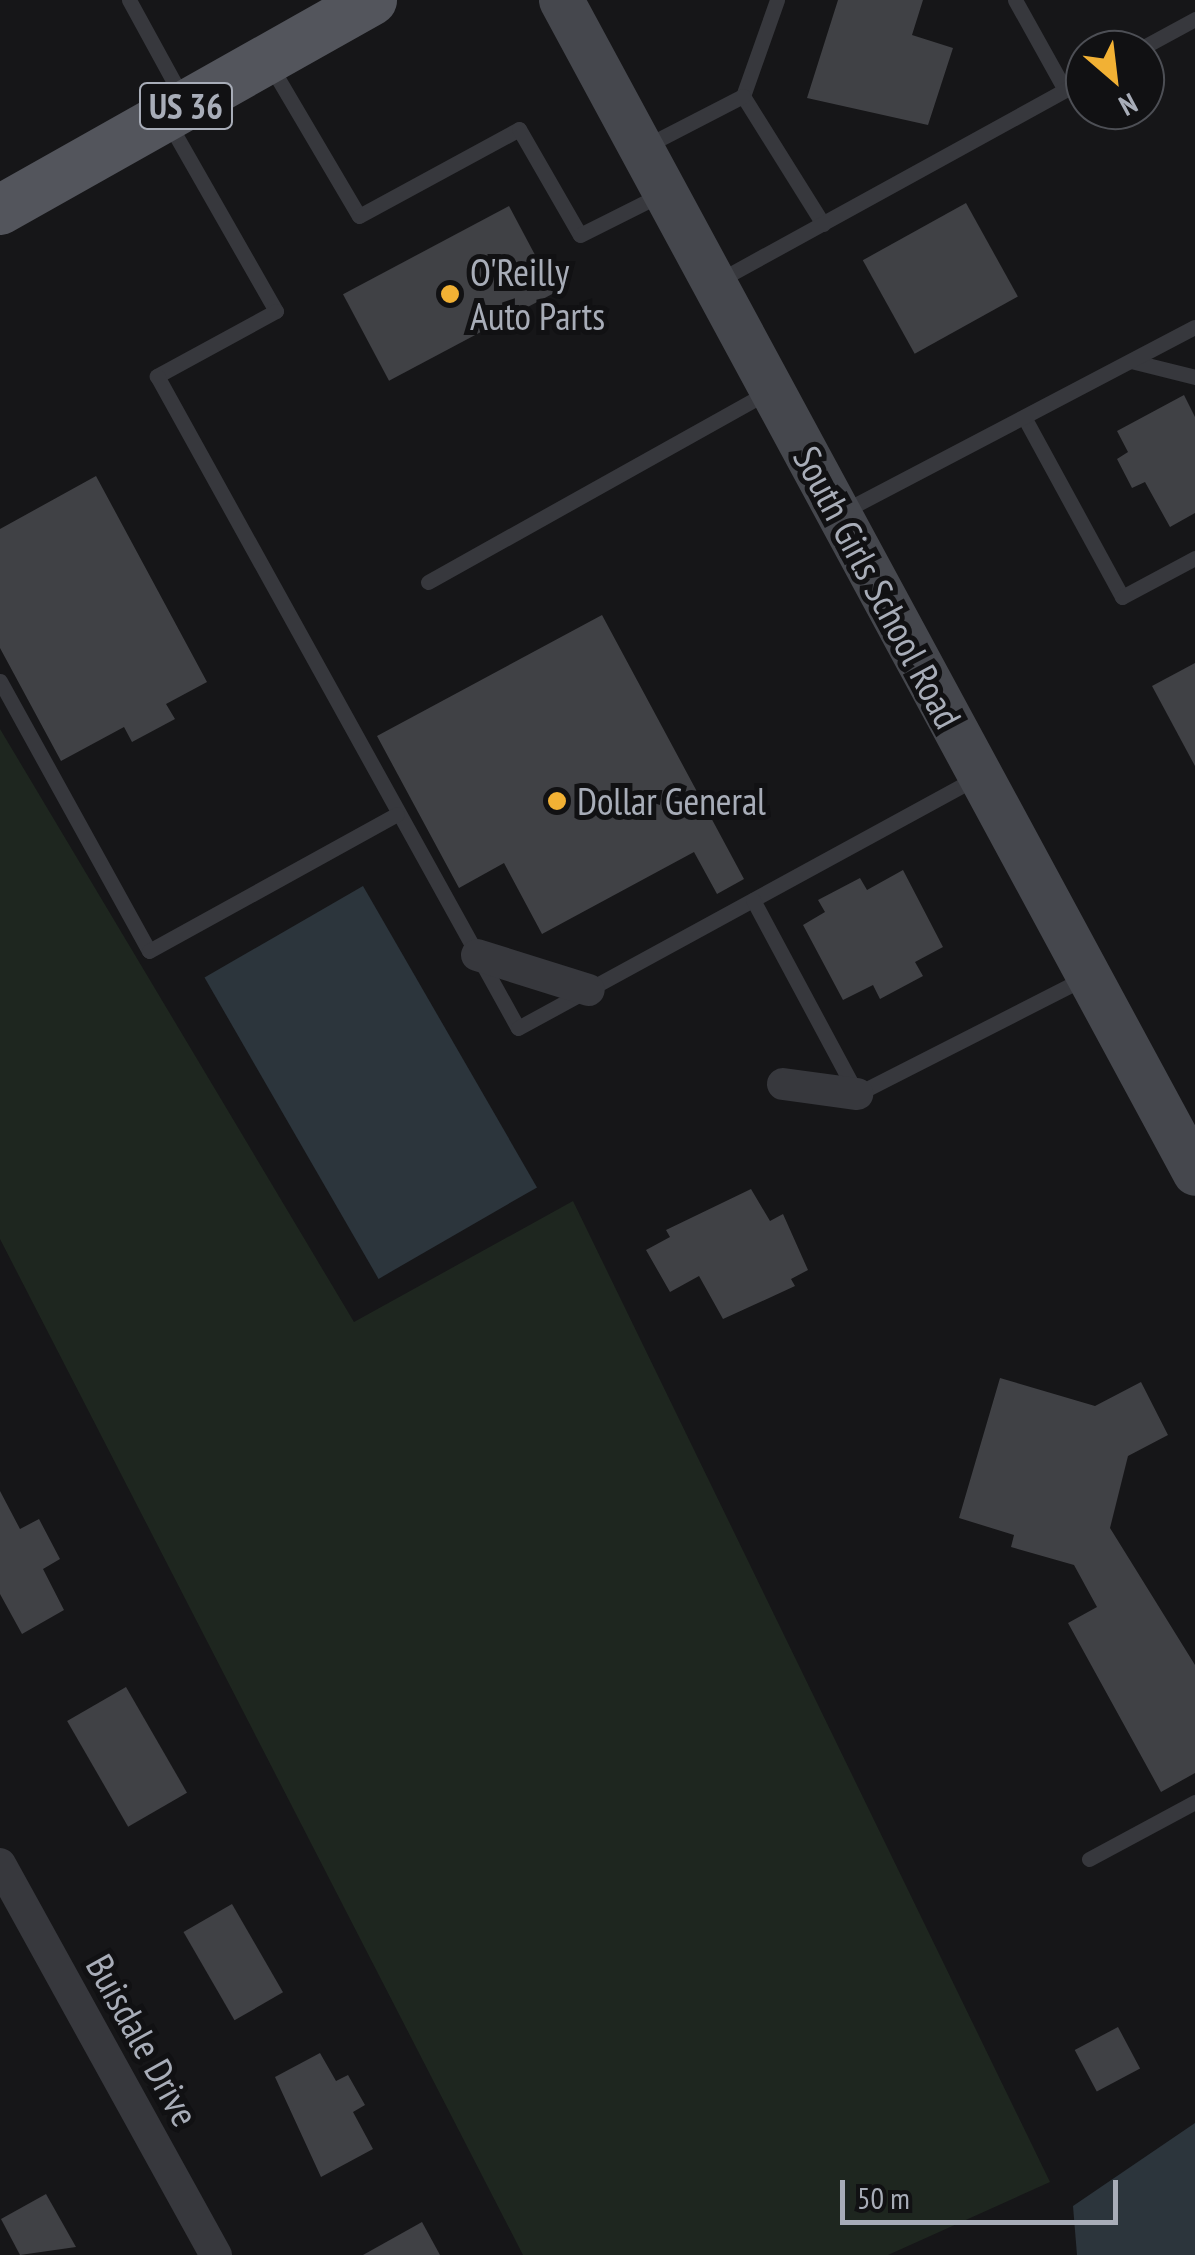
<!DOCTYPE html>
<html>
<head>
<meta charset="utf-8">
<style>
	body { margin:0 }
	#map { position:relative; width:1195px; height:2255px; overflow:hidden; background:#161618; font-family:"PT Sans Narrow",sans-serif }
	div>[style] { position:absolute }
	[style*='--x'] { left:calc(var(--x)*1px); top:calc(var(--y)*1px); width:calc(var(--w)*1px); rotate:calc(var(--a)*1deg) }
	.green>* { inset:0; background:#1e261f }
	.water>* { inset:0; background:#2c353c; transform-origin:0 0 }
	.building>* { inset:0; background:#404145; transform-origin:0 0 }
	.lane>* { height:15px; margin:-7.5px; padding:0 7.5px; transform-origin:7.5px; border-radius:7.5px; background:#37383d }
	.street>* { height:32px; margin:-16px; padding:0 16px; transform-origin:16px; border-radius:16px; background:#37383d }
	.secondary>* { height:45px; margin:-22.5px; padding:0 22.5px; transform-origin:22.5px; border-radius:22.5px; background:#45474d }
	.primary>* { height:50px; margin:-25px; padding:0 25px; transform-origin:25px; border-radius:25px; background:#53555c }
	.dots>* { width:28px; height:28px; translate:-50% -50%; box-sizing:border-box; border:5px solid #111113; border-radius:50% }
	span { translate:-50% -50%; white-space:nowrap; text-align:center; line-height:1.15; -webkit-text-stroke:10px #111113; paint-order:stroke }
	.shield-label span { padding:2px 8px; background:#111113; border:2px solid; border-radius:8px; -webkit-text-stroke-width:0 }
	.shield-label { font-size:35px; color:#a8adb8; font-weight:700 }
	.poi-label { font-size:38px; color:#a8adb8 }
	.left { translate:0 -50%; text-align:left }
	.street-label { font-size:38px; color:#a8adb8 }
	.north { position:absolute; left:1065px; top:30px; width:100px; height:100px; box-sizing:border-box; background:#111113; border:2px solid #4d4f55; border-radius:50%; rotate:152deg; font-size:28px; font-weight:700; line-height:40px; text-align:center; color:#a8adb8 }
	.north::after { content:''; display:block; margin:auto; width:35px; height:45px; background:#f2b134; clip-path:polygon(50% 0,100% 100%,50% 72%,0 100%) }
	.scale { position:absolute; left:840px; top:2180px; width:278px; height:45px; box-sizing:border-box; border:5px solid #a8adb8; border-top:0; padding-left:12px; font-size:30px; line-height:35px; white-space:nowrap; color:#a8adb8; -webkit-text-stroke:8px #111113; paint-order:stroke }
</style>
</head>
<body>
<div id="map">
	<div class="green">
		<div style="clip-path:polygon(0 729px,354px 1322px,573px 1201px,1050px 2182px,888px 2255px,523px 2255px,0 1239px)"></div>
	</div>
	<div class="water">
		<div style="left:363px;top:886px;width:348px;height:183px;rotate:60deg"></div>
		<div style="clip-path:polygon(1195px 2123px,1195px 2255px,1077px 2255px,1073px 2206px)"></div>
	</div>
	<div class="building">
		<div style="clip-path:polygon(838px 0,923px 0,912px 35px,953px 48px,928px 125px,807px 98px)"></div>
		<div style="left:966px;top:203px;width:107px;height:118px;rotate:61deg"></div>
		<div style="left:509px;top:206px;width:98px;height:188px;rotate:62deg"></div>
		<div style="clip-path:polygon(1184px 395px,1195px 417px,1195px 513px,1170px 527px,1145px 482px,1132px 488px,1117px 459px,1128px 452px,1117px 431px)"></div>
		<div style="clip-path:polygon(96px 476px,207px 682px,166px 704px,175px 719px,132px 742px,124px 727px,61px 761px,0 648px,0 529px)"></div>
		<div style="clip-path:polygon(602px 615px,744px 879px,717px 894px,694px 852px,542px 934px,504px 863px,459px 888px,377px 736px)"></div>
		<div style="clip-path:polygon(1195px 663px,1195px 766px,1152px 686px)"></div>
		<div style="clip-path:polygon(903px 870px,943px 947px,915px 962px,923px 976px,880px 999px,873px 985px,843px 1000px,803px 925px,825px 912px,818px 900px,860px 878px,867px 890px)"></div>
		<div style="clip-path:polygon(751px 1189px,770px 1221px,783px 1214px,808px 1270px,791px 1279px,795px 1286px,723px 1319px,699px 1276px,670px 1292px,646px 1250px,670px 1237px,666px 1230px)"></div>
		<div style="clip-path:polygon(1000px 1378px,1095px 1406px,1141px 1382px,1168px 1435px,1128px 1456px,1110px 1528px,1195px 1665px,1195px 1773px,1161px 1792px,1068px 1623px,1097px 1607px,1074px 1565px,1011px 1547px,1014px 1535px,959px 1518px)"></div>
		<div style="clip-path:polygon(0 1491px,20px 1529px,39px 1519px,60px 1559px,43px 1569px,64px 1610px,22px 1634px,0 1594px)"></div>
		<div style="left:126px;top:1687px;width:122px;height:68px;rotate:60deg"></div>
		<div style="left:232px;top:1904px;width:102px;height:56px;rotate:60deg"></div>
		<div style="left:1118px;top:2027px;width:47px;height:49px;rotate:62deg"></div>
		<div style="clip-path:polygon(320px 2053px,336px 2081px,348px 2075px,365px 2105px,353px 2112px,373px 2149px,321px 2177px,275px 2077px)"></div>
		<div style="clip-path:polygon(46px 2194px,76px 2247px,20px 2255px,1px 2219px)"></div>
		<div style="clip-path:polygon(422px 2222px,440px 2255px,363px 2255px)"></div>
	</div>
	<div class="lane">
		<div style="--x:129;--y:0;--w:111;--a:61.3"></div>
		<div style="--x:777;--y:0;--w:102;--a:109.5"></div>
		<div style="--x:743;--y:96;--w:151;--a:58"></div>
		<div style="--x:1015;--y:0;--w:103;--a:60.9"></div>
		<div style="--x:1138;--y:50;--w:65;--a:-28.5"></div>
		<div style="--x:270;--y:65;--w:175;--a:59.5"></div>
		<div style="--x:359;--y:216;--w:182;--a:-28.5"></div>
		<div style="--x:519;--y:129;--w:122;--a:60.1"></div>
		<div style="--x:580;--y:235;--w:92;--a:-26.6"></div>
		<div style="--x:167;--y:120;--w:220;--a:60.3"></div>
		<div style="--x:276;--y:311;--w:136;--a:151.4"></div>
		<div style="--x:157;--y:376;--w:745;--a:61.03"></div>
		<div style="--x:518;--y:1028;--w:522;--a:-28.63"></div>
		<div style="--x:644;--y:147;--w:111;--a:-27.3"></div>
		<div style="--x:716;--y:282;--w:421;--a:-28.8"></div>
		<div style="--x:1131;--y:361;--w:66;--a:14"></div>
		<div style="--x:1024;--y:417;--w:205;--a:61.4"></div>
		<div style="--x:1122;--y:597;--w:83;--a:-28.1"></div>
		<div style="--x:844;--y:511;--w:396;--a:-27.7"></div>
		<div style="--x:428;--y:582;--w:389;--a:-29.2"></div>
		<div style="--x:0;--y:681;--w:308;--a:61.1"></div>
		<div style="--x:149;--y:951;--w:283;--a:-28.9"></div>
		<div style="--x:753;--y:900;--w:220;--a:61.8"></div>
		<div style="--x:857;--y:1094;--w:256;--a:-27"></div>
		<div style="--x:1089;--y:1859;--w:120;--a:-28.3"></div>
	</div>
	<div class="street">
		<div style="--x:477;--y:955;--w:117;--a:17.4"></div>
		<div style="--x:783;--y:1084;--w:75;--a:7.7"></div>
		<div style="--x:0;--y:1864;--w:447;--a:61.1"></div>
	</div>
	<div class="secondary">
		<div style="--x:561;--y:0;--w:1333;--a:61.61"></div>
	</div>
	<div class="primary">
		<div style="--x:0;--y:210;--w:427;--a:-29.4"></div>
	</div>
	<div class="dots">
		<div style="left:450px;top:294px;background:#f2b134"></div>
		<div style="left:557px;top:801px;background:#f2b134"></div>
	</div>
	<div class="shield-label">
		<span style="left:186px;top:106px">US 36</span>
	</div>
	<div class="poi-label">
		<span class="left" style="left:470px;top:294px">O'Reilly<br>Auto Parts</span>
		<span class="left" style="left:577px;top:801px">Dollar General</span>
	</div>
	<div class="street-label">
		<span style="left:878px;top:587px;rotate:62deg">South Girls School Road</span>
		<span style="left:143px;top:2040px;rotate:61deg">Buisdale Drive</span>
	</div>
	<div class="north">N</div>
	<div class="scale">50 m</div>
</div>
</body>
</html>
